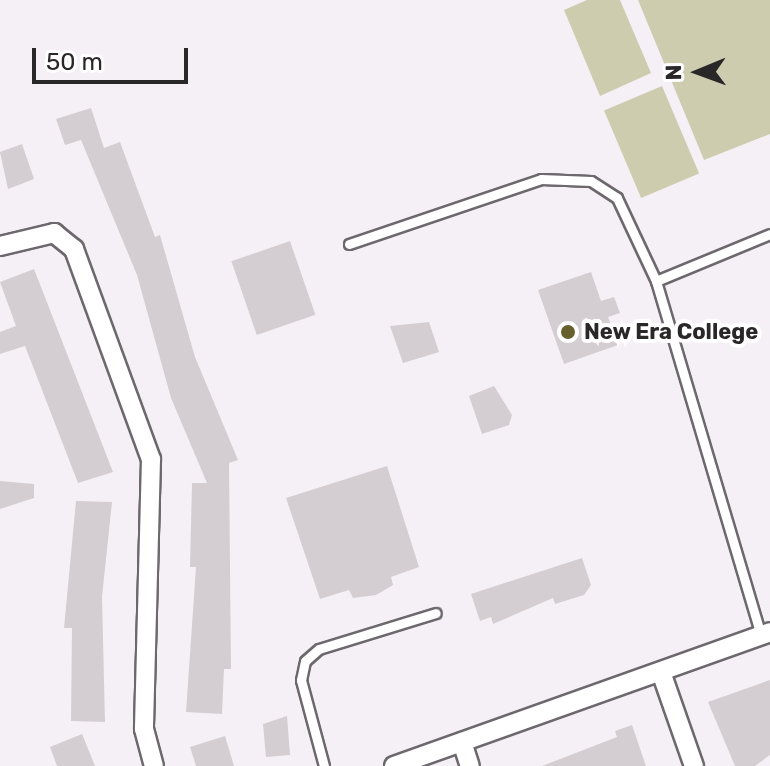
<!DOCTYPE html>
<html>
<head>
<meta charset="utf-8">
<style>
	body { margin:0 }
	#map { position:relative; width:770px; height:766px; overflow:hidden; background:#f5f0f5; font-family:Rubik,sans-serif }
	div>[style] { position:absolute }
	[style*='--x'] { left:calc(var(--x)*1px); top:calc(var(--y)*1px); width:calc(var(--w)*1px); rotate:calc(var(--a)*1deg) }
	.green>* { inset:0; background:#ceccaf; transform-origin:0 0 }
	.building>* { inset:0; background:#d4ced3; transform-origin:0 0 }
	.roads { filter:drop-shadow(2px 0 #6d686d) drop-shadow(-2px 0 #6d686d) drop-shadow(0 2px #6d686d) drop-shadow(0 -2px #6d686d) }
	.service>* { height:9px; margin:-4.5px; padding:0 4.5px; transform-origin:4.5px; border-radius:4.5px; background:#fff }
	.minor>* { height:18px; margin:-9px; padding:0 9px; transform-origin:9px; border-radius:9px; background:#fff }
	.dots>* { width:22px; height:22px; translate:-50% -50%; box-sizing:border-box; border:4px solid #fff; border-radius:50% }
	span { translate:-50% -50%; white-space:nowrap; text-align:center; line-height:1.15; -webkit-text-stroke:8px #fff; paint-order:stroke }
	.poi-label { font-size:22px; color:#2a2729; font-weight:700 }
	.left { translate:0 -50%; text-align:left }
	.north { position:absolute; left:658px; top:32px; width:80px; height:80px; -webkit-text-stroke:6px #fff; paint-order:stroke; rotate:269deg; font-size:22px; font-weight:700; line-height:32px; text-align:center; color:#2a2729 }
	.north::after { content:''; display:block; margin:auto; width:28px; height:36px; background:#2a2729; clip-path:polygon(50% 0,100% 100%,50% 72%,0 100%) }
	.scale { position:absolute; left:32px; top:48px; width:156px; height:36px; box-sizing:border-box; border:4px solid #2a2729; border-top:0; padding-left:10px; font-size:24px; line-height:28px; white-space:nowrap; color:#2a2729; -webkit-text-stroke:6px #fff; paint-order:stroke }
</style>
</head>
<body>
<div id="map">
	<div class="green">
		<div style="clip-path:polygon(587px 0,620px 0,651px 73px,600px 96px,564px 10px)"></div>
		<div style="clip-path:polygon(638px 0,770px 0,770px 134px,704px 160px)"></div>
		<div style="left:662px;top:86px;width:95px;height:63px;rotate:67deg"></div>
	</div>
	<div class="building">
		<div style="clip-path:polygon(91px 108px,104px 148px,120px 142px,155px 237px,160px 235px,195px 357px,238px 460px,229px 463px,231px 669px,224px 669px,222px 714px,186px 712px,196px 567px,190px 567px,192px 483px,207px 483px,171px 398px,137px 275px,81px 140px,65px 145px,56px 119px)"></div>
		<div style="clip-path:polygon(22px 144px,34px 179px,8px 189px,0 152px)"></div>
		<div style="left:290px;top:241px;width:78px;height:62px;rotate:71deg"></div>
		<div style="clip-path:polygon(34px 269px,113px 472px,78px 483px,25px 346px,0 354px,0 332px,16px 326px,0 282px)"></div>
		<div style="clip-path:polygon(591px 272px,601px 301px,614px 297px,620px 313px,608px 317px,618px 345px,564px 364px,538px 290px)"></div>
		<div style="clip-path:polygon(429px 322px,439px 352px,403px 363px,390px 326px)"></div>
		<div style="clip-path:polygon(494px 386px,512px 415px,509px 425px,482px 434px,469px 396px)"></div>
		<div style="clip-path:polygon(387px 466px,419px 567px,391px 577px,393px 585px,376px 595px,353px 598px,349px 590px,320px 599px,286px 498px)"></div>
		<div style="clip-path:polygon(0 481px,34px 484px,34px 498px,0 509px)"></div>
		<div style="clip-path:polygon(76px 501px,112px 502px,102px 597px,105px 722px,71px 721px,72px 628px,64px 628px)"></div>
		<div style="clip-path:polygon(582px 558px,591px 585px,584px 595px,555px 604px,553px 598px,493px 624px,491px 617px,480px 621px,471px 594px)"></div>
		<div style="clip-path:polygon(770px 680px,770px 755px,755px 766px,735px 766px,708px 702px)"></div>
		<div style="clip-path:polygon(287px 716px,290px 755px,266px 757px,263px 724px)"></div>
		<div style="clip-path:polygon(632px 725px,646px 766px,542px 766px,617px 737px,615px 731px)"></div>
		<div style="clip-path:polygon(82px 734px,95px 766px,57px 766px,50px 747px)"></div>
		<div style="clip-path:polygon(225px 736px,234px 766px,196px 766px,190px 747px)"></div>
	</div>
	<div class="roads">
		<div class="service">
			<div style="--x:349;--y:244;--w:203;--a:-18.7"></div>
			<div style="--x:541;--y:179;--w:50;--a:2.3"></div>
			<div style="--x:591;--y:181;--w:31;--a:33"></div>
			<div style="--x:617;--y:198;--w:92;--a:64.8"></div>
			<div style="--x:656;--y:281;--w:370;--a:73.5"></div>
			<div style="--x:656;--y:281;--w:123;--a:-22.4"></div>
			<div style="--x:324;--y:766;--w:89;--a:-105"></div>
			<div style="--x:301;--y:680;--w:19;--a:-78"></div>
			<div style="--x:305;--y:661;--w:18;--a:-41"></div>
			<div style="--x:319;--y:649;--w:122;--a:-17.1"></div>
		</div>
		<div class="minor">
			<div style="--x:0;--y:246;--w:56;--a:-13.5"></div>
			<div style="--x:54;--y:233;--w:26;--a:39"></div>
			<div style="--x:74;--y:249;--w:224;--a:69.9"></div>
			<div style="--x:151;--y:459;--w:270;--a:91.5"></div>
			<div style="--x:144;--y:729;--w:38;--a:75"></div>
			<div style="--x:661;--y:672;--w:100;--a:70.7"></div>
			<div style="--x:462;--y:742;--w:25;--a:72"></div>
			<div style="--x:394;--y:766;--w:399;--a:-19.6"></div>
		</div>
	</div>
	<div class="dots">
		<div style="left:568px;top:332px;background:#65602c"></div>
	</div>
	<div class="poi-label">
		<span class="left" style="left:584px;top:332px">New Era College</span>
	</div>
	<div class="north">N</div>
	<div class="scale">50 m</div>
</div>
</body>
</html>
